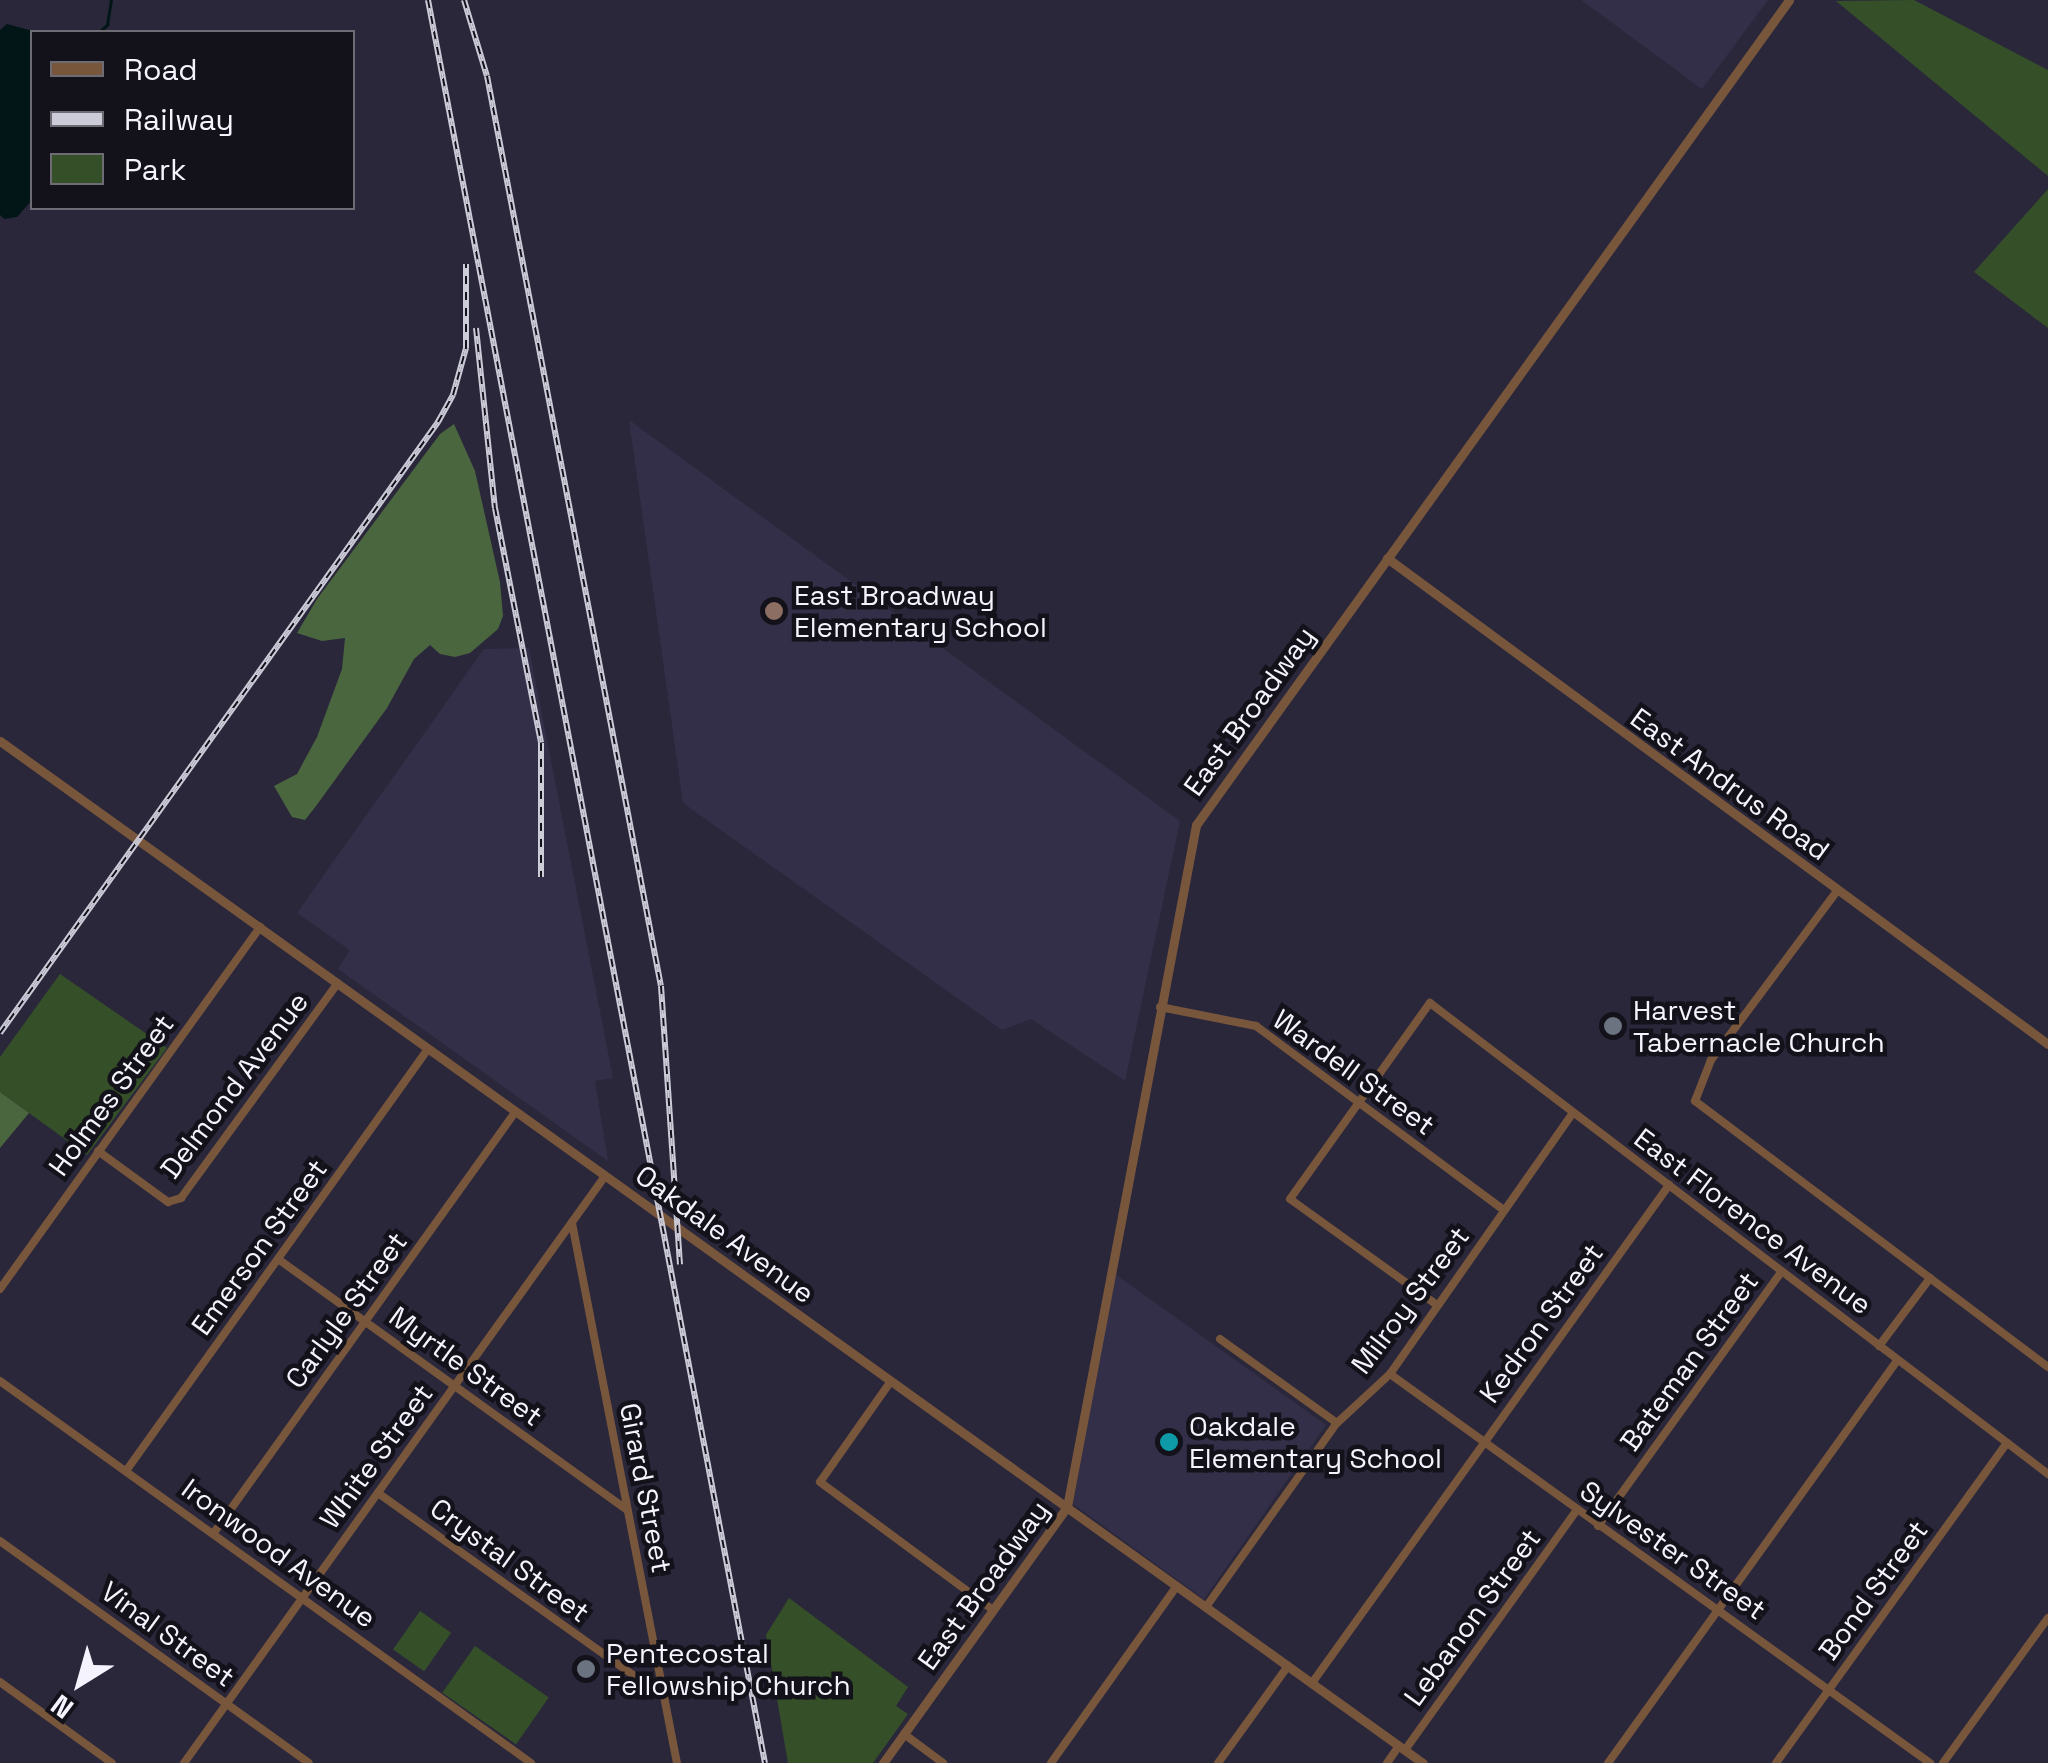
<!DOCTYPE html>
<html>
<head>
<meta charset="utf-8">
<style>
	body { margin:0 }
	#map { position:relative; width:2048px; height:1763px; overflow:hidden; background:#2a273b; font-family:"Space Grotesk",sans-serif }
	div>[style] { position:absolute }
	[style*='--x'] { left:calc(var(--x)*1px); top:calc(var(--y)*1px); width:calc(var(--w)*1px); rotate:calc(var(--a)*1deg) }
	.built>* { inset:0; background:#332f48 }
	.green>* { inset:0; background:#355029; transform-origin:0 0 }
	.forest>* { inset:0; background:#4a663e }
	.water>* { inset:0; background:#021617 }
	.stream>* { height:2.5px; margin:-1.25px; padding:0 1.25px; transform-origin:1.25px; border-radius:1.25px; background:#021617 }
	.minor>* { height:8px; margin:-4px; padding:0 4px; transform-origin:4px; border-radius:4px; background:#78563c }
	.tertiary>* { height:9px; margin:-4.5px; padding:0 4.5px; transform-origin:4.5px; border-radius:4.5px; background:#78563c }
	.rail>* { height:6px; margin-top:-3px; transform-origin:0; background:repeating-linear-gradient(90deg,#13121a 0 8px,#cccbd8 0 16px); box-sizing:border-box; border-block:2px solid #cccbd8 }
	.dots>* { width:28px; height:28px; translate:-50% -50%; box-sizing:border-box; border:5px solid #13121a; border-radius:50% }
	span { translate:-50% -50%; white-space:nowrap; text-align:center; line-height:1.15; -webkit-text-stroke:9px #13121a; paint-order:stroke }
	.poi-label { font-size:28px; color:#f4f3fe }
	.left { translate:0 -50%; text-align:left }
	.street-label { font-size:28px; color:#f4f3fe }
	.legend { position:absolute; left:30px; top:30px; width:325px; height:180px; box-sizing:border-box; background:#13121a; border:2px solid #6d6c75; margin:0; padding:12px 18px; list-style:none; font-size:30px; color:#f4f3fe }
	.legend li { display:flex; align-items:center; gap:20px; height:50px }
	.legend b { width:50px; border:2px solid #6d6c75 }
	.north { position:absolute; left:30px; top:1633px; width:100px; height:100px; -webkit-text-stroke:8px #13121a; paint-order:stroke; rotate:217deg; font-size:28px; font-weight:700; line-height:40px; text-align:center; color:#f4f3fe }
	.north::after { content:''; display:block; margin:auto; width:35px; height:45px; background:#f4f3fe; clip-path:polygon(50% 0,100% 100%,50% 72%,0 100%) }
</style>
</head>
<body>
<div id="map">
	<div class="built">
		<div style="clip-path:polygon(1581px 0,1768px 0,1702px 89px)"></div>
		<div style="clip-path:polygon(629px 420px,1180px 821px,1125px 1081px,1031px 1019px,1002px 1030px,683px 803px)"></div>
		<div style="clip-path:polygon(529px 648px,613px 1078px,595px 1081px,608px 1161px,338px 969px,350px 950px,297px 913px,484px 649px)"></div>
		<div style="clip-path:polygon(1115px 1274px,1326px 1425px,1204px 1599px,1073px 1504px)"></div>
	</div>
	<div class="green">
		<div style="clip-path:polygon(1914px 0,2048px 70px,2048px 176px,1836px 1px)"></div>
		<div style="clip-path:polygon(2048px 189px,2048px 328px,1974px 272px)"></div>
		<div style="clip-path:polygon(60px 974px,167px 1048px,87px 1155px,0 1092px,0 1057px)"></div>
		<div style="clip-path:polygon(789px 1598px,908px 1687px,896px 1706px,908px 1714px,873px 1763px,788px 1763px,766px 1635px)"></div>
		<div style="left:420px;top:1611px;width:38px;height:47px;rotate:35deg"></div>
		<div style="left:475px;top:1646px;width:90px;height:57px;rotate:35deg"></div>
	</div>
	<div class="forest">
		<div style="clip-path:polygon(454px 424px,475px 471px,500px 582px,503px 616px,498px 629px,470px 653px,455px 657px,440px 654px,430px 645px,414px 659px,387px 708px,316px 806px,305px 820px,292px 817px,274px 786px,297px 774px,317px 737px,342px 669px,345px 638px,322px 641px,297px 633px,317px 599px,440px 434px)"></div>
		<div style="clip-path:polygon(0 1092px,29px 1113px,0 1148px)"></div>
	</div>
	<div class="water">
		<div style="clip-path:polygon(7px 24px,37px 32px,32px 32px,32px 200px,17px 217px,4px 219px,0 215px,0 30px)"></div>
	</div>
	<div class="stream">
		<div style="--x:99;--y:32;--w:11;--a:-41"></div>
		<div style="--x:107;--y:25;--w:25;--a:-81"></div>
	</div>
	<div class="minor">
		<div style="--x:1837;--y:891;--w:211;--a:126.7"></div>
		<div style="--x:1711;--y:1060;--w:44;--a:111.3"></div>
		<div style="--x:1695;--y:1101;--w:442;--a:37"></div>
		<div style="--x:1160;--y:1007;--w:98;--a:11.2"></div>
		<div style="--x:1256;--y:1026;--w:309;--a:36.6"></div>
		<div style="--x:98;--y:1151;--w:87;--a:36.1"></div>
		<div style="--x:168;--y:1202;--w:14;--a:-17"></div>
		<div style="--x:181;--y:1198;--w:266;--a:-53.9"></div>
		<div style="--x:572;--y:1223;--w:550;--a:79"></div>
		<div style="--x:278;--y:1259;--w:430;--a:35.7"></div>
		<div style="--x:0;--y:1289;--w:446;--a:-54.3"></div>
		<div style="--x:1437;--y:1305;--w:181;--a:-144.2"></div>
		<div style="--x:1290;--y:1199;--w:241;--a:-54.5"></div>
		<div style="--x:1430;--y:1003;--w:777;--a:37.31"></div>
		<div style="--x:1220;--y:1339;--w:144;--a:35.7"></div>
		<div style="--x:1879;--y:1346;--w:85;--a:-53.1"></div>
		<div style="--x:1390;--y:1374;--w:666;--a:35.77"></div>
		<div style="--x:0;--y:1381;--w:654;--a:35.73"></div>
		<div style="--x:891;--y:1381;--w:123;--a:125.1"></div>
		<div style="--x:820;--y:1482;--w:215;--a:36.5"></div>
		<div style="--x:126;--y:1471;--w:519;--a:-54.41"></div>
		<div style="--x:378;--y:1493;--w:353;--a:35.5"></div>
		<div style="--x:1598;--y:1526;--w:314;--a:-54.2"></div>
		<div style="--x:213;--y:1534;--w:520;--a:-54.39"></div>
		<div style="--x:0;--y:1541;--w:380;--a:35.7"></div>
		<div style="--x:1206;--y:1607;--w:226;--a:-54.6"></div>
		<div style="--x:1337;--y:1423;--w:72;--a:-42.8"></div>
		<div style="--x:1390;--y:1374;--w:319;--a:-55"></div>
		<div style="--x:0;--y:1682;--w:138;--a:35.9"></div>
		<div style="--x:1312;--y:1683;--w:613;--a:-54.36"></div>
		<div style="--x:904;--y:1734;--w:49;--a:36.6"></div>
		<div style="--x:1405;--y:1750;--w:295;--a:-54.4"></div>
		<div style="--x:184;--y:1763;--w:722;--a:-54.35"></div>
		<div style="--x:1051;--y:1763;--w:217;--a:-54.6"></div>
		<div style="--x:1218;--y:1763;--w:120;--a:-54.2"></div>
		<div style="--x:1387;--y:1763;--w:21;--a:-55"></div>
		<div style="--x:1608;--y:1763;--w:496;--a:-54.3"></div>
		<div style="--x:1776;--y:1763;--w:395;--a:-54.2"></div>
		<div style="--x:1943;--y:1763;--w:179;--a:-54.1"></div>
	</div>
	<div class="tertiary">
		<div style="--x:1387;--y:558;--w:820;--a:36.33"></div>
		<div style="--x:0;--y:741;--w:1752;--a:35.69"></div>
		<div style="--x:883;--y:1763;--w:315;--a:-54.3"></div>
		<div style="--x:1067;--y:1507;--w:694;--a:-79.29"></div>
		<div style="--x:1196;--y:825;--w:1016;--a:-54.29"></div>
	</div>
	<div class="rail">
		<div style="--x:428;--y:0;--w:1795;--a:79.18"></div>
		<div style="--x:464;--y:0;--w:79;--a:73.2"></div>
		<div style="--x:487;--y:76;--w:926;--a:79.18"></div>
		<div style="--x:661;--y:986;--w:279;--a:86.1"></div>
		<div style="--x:476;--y:328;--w:181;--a:84"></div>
		<div style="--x:495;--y:508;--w:239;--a:78.9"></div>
		<div style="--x:541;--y:743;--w:134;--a:90"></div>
		<div style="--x:0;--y:1033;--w:752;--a:-54.36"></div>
		<div style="--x:438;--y:422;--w:31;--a:-61"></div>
		<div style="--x:453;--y:395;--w:49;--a:-74.5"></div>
		<div style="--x:466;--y:348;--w:84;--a:-90"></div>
	</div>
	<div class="dots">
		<div style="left:774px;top:611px;background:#8d6e63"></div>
		<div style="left:1613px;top:1026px;background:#6b7280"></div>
		<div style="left:1169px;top:1442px;background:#0f9aa8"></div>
		<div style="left:586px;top:1669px;background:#6b7280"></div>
	</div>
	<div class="poi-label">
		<span class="left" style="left:794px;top:611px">East Broadway<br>Elementary School</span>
		<span class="left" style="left:1633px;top:1026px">Harvest<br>Tabernacle Church</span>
		<span class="left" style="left:1189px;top:1442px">Oakdale<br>Elementary School</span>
		<span class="left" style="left:606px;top:1669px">Pentecostal<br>Fellowship Church</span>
	</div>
	<div class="street-label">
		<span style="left:1249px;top:711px;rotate:-54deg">East Broadway</span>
		<span style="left:1730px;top:784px;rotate:36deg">East Andrus Road</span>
		<span style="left:1354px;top:1072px;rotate:36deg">Wardell Street</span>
		<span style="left:234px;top:1085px;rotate:-53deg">Delmond Avenue</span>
		<span style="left:111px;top:1095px;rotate:-54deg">Holmes Street</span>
		<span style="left:1753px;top:1221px;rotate:37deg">East Florence Avenue</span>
		<span style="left:725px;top:1234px;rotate:36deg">Oakdale Avenue</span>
		<span style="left:259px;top:1247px;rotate:-54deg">Emerson Street</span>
		<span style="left:1410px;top:1300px;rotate:-53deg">Milroy Street</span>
		<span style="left:346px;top:1310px;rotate:-54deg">Carlyle Street</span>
		<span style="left:1541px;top:1323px;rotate:-54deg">Kedron Street</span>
		<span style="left:1689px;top:1361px;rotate:-54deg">Bateman Street</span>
		<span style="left:466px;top:1366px;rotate:36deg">Myrtle Street</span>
		<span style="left:376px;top:1456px;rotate:-54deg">White Street</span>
		<span style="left:646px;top:1488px;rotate:79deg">Girard Street</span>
		<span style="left:1673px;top:1550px;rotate:35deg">Sylvester Street</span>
		<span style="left:279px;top:1553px;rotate:36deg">Ironwood Avenue</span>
		<span style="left:510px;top:1560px;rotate:36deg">Crystal Street</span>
		<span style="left:983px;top:1585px;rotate:-54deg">East Broadway</span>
		<span style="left:1873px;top:1590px;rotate:-54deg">Bond Street</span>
		<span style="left:1472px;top:1617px;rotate:-54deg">Lebanon Street</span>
		<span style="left:168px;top:1634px;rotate:36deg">Vinal Street</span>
	</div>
	<ul class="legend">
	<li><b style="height:12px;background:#78563c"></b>Road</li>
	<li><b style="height:12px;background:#cccbd8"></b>Railway</li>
	<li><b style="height:28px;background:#355029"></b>Park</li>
	</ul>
	<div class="north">N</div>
</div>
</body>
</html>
